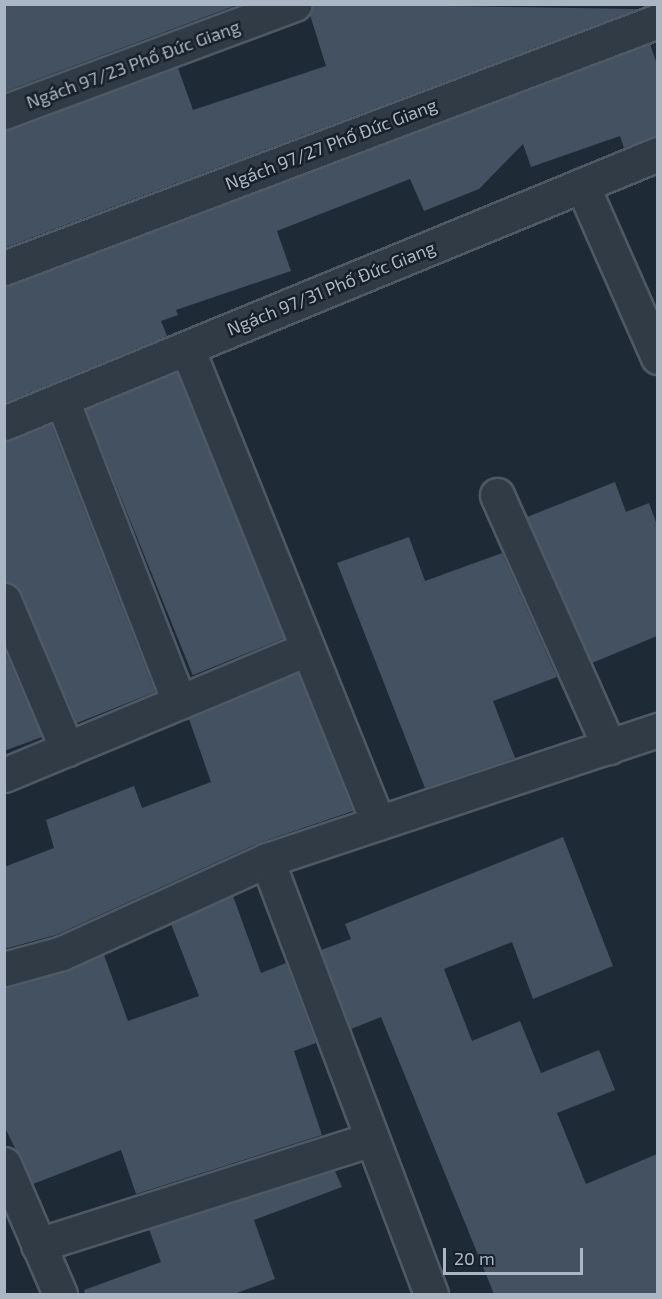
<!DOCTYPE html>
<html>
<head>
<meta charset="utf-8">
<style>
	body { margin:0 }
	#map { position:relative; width:662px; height:1299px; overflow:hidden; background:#1e2a36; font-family:"Exo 2",sans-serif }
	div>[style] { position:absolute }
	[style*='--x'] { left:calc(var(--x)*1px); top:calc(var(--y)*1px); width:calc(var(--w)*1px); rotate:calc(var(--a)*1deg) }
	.building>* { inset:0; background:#445160; transform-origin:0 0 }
	.roads { filter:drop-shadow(2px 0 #4f5965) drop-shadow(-2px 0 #4f5965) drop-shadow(0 2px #4f5965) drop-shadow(0 -2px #4f5965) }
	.minor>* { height:33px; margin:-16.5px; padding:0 16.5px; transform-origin:16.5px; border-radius:16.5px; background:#313b46 }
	span { translate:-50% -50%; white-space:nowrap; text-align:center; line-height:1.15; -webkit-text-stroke:5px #17202a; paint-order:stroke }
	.street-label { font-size:18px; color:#abb6c4 }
	.frame { position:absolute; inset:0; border:6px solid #abb6c4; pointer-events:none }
	.scale { position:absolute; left:443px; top:1248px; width:140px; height:27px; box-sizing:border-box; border:3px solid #abb6c4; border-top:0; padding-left:8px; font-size:18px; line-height:21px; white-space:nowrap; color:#abb6c4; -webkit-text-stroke:4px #17202a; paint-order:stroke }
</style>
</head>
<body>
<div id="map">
	<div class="building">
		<div style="clip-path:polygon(4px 4px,240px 4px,4px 92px)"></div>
		<div style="clip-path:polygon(313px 4px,638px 9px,4px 248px,4px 130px,178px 68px,193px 110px,326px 66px,310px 15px)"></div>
		<div style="clip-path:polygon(650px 44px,657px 64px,657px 136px,624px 148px,620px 136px,531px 167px,523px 144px,479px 189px,424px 211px,410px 179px,277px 231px,291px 271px,176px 310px,178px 315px,161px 321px,167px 336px,4px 403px,4px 286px)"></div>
		<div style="left:177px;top:372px;width:287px;height:99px;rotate:68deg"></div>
		<div style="clip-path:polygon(51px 424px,155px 692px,77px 723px,21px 593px,4px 582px,4px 441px)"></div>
		<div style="clip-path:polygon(615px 482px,626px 512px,649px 503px,657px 525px,657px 636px,592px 663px,527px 517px)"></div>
		<div style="clip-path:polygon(409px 537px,425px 581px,502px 553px,557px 677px,493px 701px,515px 758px,425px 788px,337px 563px)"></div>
		<div style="clip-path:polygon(4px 649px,42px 737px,4px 751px)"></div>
		<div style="clip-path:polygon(298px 673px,353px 811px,259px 843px,56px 935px,4px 949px,4px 867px,54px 848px,46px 820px,134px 786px,142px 808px,211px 782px,189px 719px)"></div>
		<div style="clip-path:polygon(563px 837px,613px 966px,533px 999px,512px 942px,444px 969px,472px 1041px,520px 1021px,541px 1073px,599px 1050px,615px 1090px,557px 1113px,586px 1184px,657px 1154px,657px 1294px,494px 1294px,381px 1017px,351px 1029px,321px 950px,351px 939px,345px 924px)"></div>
		<div style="clip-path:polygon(233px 896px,261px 973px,286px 963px,316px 1043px,294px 1051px,322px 1135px,136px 1194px,121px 1150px,33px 1184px,4px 1126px,4px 987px,104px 955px,128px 1021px,199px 996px,171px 924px)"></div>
		<div style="clip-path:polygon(335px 1171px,342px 1187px,254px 1220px,275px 1279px,234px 1294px,85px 1294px,84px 1290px,161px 1262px,149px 1229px)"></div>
	</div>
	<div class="roads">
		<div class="minor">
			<div style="--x:4;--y:112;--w:310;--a:-20.4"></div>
			<div style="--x:582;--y:185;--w:188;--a:66.2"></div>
			<div style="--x:4;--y:268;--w:699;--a:-20.69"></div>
			<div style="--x:187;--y:348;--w:512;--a:68.09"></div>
			<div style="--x:62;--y:400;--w:324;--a:68.8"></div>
			<div style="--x:4;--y:423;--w:707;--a:-22.36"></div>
			<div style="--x:497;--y:495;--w:276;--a:66"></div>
			<div style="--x:4;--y:600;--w:162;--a:67.1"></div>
			<div style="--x:4;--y:775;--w:328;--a:-22.6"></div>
			<div style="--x:267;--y:860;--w:464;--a:69.3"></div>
			<div style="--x:4;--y:969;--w:60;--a:-15.4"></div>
			<div style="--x:62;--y:953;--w:225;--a:-24.4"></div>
			<div style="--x:267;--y:860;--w:412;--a:-18.4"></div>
			<div style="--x:4;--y:1164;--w:142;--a:66.7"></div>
			<div style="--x:38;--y:1245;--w:348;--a:-17.6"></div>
		</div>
	</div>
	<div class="street-label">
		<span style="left:133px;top:64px;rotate:-20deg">Ngách 97/23 Phố Đức Giang</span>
		<span style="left:331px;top:144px;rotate:-21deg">Ngách 97/27 Phố Đức Giang</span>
		<span style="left:331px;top:288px;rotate:-22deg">Ngách 97/31 Phố Đức Giang</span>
	</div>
	<div class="frame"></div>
	<div class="scale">20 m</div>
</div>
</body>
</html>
